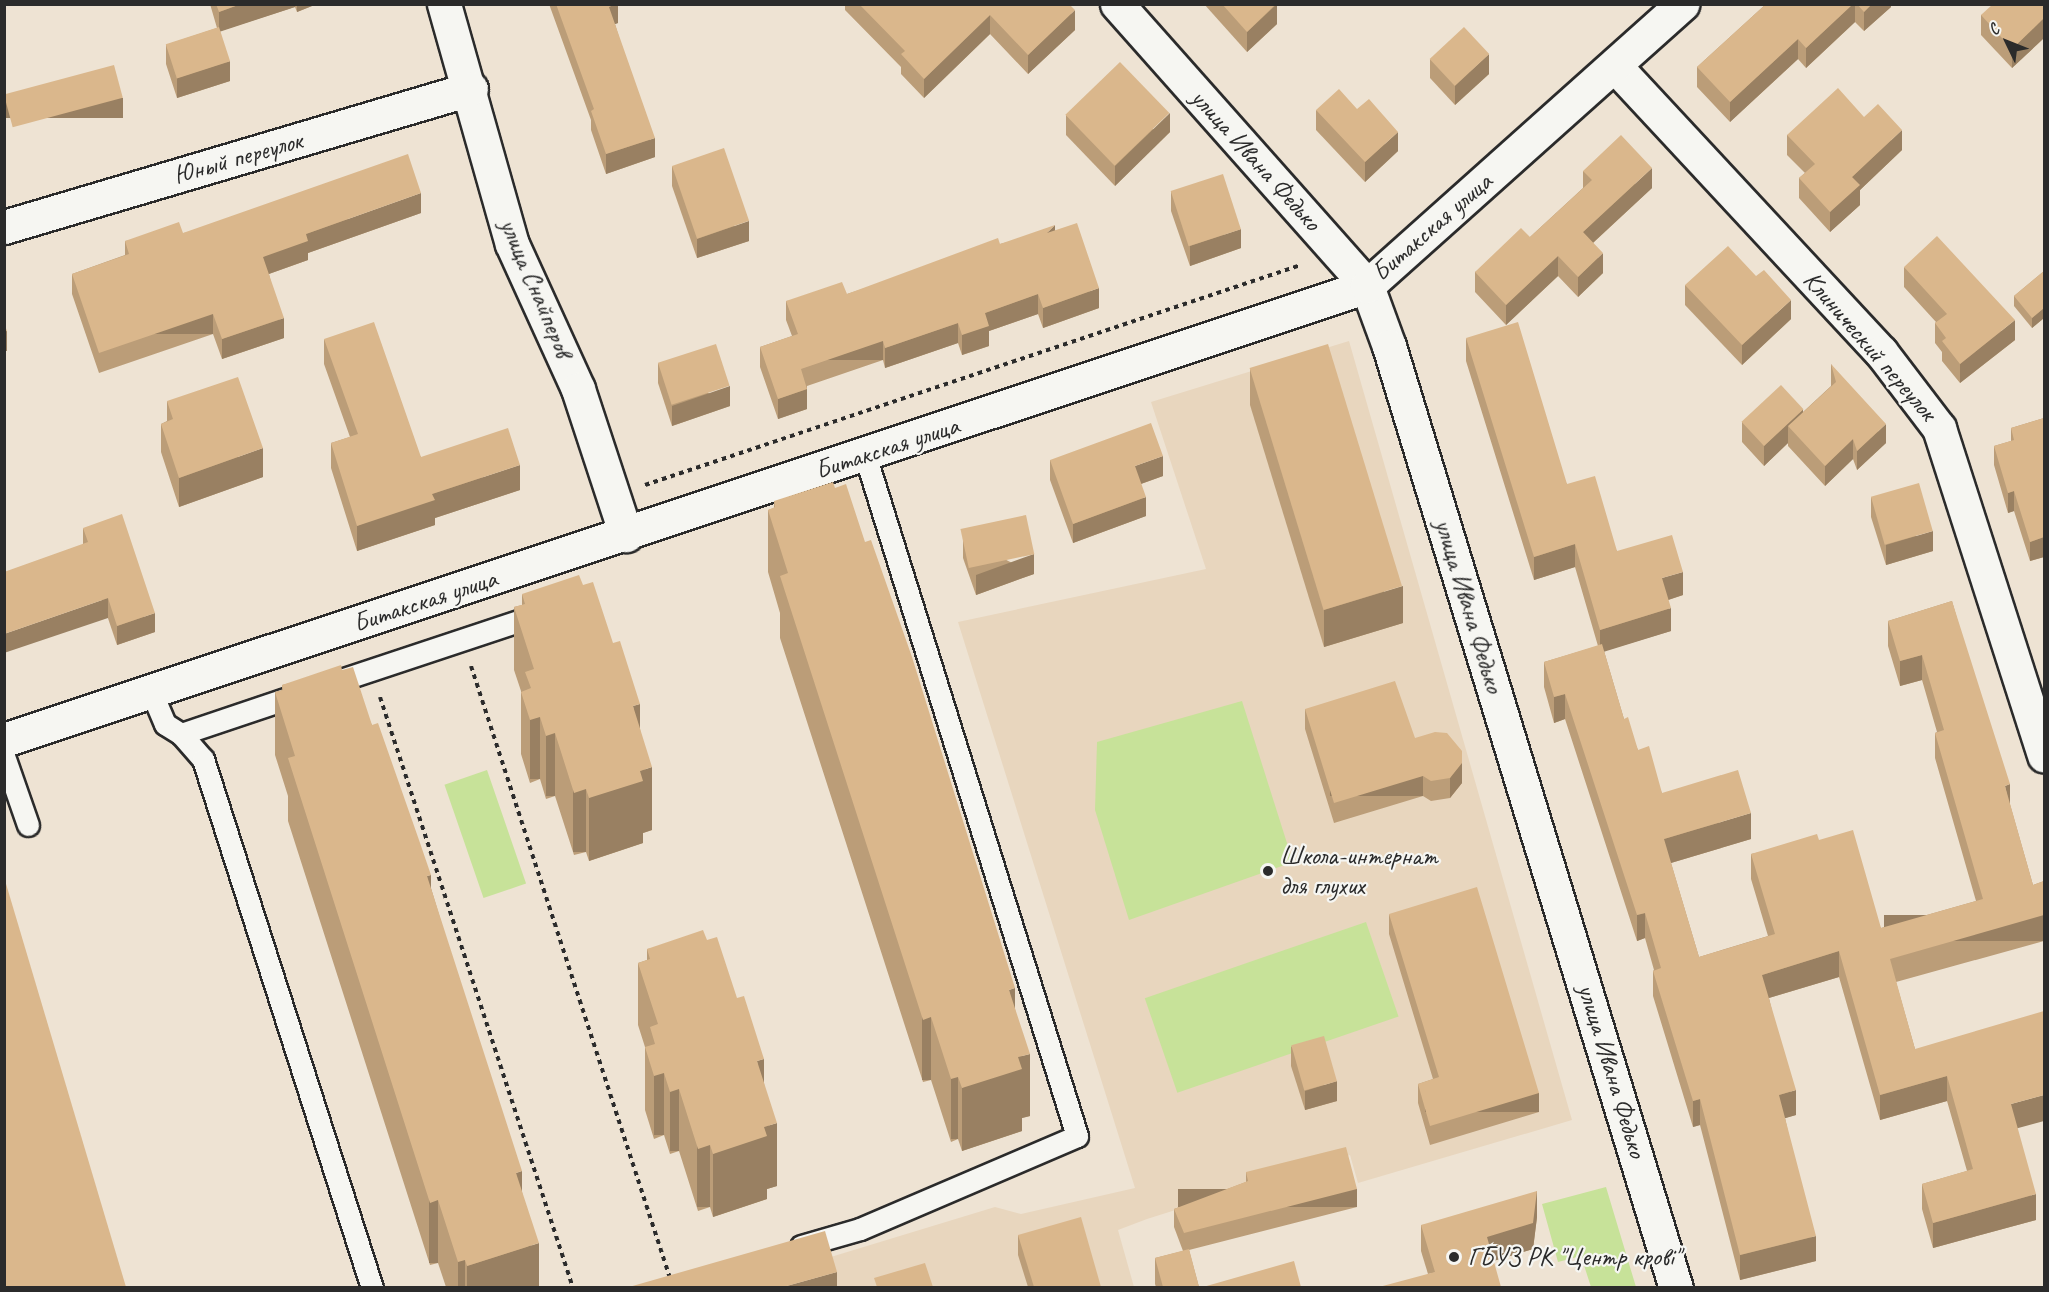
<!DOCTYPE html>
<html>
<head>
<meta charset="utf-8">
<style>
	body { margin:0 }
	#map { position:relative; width:2049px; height:1292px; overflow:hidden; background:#eee3d3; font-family:Caveat,sans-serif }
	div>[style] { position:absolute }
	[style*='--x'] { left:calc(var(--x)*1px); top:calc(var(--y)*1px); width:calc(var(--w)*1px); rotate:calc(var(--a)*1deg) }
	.built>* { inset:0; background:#e8d6be }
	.green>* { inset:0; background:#c7e299; transform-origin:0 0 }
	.path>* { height:4px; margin-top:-2px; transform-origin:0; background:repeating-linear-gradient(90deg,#2b2b2b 0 4.5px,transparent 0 9px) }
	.roads { filter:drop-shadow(2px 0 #2b2b2b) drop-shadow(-2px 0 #2b2b2b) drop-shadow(0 2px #2b2b2b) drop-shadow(0 -2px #2b2b2b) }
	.lane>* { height:21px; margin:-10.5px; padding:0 10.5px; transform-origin:10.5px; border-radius:10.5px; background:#f6f6f2 }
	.street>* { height:33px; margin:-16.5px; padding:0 16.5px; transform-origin:16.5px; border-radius:16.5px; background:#f6f6f2 }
	.secondary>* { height:33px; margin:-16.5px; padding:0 16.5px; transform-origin:16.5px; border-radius:16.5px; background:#f6f6f2 }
	.wall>* { inset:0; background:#bb9d78 }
	.shaded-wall>* { inset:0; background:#998062; transform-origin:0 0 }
	.building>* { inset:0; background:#dab78c; transform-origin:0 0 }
	.dots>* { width:16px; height:16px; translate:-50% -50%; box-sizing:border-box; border:3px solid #f6f6f2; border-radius:50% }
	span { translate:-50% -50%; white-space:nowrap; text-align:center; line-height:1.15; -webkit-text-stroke:4.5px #f6f6f2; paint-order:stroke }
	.street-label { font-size:26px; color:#2b2b2b }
	.poi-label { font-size:26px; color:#2b2b2b }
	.left { translate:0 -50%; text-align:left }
	.frame { position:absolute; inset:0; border:6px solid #2b2b2b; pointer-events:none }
	.north { position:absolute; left:1977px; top:12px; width:60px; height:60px; -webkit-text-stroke:4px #f6f6f2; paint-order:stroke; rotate:313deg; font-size:16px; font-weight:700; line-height:24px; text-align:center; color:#2b2b2b }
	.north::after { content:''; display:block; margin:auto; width:21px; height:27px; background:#2b2b2b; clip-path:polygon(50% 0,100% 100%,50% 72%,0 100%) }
</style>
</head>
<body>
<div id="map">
	<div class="built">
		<div style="clip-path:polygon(1349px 341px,1572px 1120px,1358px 1183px,1350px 1155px,1147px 1219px,1118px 1230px,1134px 1287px,729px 1288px,995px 1207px,1021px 1214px,1135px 1188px,958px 622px,1206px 569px,1151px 402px)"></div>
	</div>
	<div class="green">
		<div style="clip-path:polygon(1242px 701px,1293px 862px,1129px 920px,1095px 810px,1097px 742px)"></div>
		<div style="left:487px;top:770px;width:120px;height:45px;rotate:71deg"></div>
		<div style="left:1366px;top:922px;width:100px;height:234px;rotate:71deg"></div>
		<div style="clip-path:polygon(1606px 1187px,1636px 1287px,1591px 1287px,1581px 1256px,1558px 1262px,1542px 1204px)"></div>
	</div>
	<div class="path">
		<div style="--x:645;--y:485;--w:692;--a:-18.54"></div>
		<div style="--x:471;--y:666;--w:644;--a:71.99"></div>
		<div style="--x:380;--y:697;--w:622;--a:71.91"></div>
	</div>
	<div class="roads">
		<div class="lane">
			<div style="--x:329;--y:684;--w:225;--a:-18.4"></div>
			<div style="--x:151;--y:691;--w:36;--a:67"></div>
			<div style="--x:165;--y:724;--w:19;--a:32"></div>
			<div style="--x:181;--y:734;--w:33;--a:49"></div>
			<div style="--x:203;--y:759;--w:555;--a:72.28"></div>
			<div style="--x:181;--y:734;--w:126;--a:-18.6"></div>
			<div style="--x:4;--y:756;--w:73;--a:70.8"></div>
			<div style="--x:801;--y:1246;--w:61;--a:-16.1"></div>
			<div style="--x:860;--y:1229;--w:236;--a:-23.2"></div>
			<div style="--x:1077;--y:1136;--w:713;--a:-107.29"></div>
		</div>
		<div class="street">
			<div style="--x:444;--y:4;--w:249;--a:74.2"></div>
			<div style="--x:512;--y:244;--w:159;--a:65.5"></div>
			<div style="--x:578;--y:389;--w:154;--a:71.8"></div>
			<div style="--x:1117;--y:4;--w:377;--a:48.4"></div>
			<div style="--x:1367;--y:286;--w:64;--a:69.9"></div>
			<div style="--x:1389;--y:346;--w:985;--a:73.06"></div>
			<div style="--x:1615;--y:66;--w:391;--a:47.1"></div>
			<div style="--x:1881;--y:352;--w:96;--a:52.7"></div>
			<div style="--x:1939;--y:428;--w:344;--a:72.2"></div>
			<div style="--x:4;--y:227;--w:487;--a:-16.5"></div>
		</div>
		<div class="secondary">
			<div style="--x:4;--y:740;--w:1437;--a:-18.42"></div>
			<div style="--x:1367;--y:286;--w:423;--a:-41.8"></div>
		</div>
	</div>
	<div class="wall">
		<div style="clip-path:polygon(210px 4px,317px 4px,297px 12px,295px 7px,220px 31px,230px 81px,177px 98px,166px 64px,166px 45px,217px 28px)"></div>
		<div style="clip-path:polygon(549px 4px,618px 4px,618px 23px,615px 24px,655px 157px,606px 174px,591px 130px,591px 120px)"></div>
		<div style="clip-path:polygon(845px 4px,1069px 4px,1075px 30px,1028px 74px,990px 34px,924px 98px,901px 74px,901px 67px,845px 10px)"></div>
		<div style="clip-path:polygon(1204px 4px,1277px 4px,1277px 24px,1247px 52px)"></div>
		<div style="clip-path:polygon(1766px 4px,1891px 4px,1891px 7px,1864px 31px,1855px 22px,1806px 68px,1798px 59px,1730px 122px,1697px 87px,1697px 67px)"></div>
		<div style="clip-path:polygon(2044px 7px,2044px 38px,2012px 68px,1981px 35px,1981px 15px)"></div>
		<div style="clip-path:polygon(1430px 59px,1489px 74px,1455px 105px,1430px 78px)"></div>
		<div style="clip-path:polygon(1316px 110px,1398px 151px,1365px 182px,1316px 130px)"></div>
		<div style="clip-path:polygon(1066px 115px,1170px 132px,1115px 186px,1066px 135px)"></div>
		<div style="clip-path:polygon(1864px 117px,1902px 150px,1860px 190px,1860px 205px,1830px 232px,1799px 198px,1799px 178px,1805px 173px,1787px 155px,1787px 135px)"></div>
		<div style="clip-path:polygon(672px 166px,749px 241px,697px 258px,672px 186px)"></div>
		<div style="clip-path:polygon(1583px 171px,1652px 188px,1593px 243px,1603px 273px,1578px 297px,1558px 276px,1506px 325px,1475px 292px,1475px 272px,1530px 237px,1583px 188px)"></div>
		<div style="clip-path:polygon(1171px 191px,1241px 248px,1190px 266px,1171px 211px)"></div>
		<div style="clip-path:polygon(421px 213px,308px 253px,308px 260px,269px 274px,284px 338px,222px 359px,213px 334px,99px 373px,72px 294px,72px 274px,125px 255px,125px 241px,183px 233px)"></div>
		<div style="clip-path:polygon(1055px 230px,1099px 308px,1043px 328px,1038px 314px,989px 331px,989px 346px,962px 355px,958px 343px,885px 368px,883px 360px,807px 386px,807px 409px,778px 419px,760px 367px,760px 347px,792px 336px,786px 320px,786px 301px,847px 294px,1000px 244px)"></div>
		<div style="clip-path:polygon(1904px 267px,2015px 340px,1960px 383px,1942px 361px,1942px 352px,1935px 343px,1935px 323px,1936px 322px,1904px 287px)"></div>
		<div style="clip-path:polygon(2044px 271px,2044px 318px,2032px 328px,2014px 306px,2014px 296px)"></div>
		<div style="clip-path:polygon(1685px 285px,1791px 319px,1742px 365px,1685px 305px)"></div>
		<div style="clip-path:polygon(1466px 338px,1567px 484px,1617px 551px,1683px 595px,1668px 600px,1671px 631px,1604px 651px,1624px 719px,1638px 750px,1662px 793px,1751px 839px,1671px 863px,1699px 957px,1768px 936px,1751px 879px,1751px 854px,1819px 840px,1881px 928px,1976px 901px,1935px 758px,1935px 733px,1937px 732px,1922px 680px,1900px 686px,1888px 646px,1888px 621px,1952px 601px,2033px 885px,2044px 881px,2044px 941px,1896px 982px,1915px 1049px,2017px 1128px,2036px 1220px,1933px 1248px,1922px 1209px,1922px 1184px,1967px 1171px,1947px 1101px,1880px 1120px,1839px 977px,1769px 998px,1796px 1115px,1785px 1118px,1816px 1261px,1740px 1280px,1700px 1125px,1693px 1127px,1653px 996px,1653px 971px,1654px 970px,1645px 938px,1637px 941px,1565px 719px,1554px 723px,1544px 687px,1544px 662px,1598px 646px,1575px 567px,1534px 580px,1466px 361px)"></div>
		<div style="clip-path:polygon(324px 339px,421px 457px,520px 490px,435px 518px,435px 525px,357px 551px,331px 468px,331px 443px,350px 437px,324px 364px)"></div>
		<div style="clip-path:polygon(658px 363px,730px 406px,672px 426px,658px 383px)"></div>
		<div style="clip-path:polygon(1831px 364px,1886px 443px,1857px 470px,1853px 459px,1825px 486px,1788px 446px,1788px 443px,1764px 466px,1742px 442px,1742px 422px,1803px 412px,1831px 386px)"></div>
		<div style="clip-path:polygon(1250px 368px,1403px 623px,1324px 647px,1250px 405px)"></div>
		<div style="clip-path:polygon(167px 401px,263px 477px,179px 507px,161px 452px,161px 424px,167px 421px)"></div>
		<div style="clip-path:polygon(2044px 418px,2044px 557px,2030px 561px,2014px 511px,2008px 513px,1994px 465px,1994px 446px,2011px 441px,2011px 428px)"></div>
		<div style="clip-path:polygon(1050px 460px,1163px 476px,1141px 484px,1146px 516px,1073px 543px,1050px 480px)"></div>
		<div style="clip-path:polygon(1871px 497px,1933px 551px,1886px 565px,1871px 517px)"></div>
		<div style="clip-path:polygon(774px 501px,1015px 1009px,1030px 1116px,1022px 1118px,1022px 1131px,962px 1151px,958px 1139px,951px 1142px,931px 1080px,923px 1082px,780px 638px,780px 613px,768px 572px,768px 510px,774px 508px)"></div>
		<div style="clip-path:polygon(83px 528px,155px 632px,117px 645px,83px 544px)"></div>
		<div style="clip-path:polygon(963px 538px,1034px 574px,976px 595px,963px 558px)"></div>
		<div style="clip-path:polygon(522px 594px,640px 729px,652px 830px,643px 833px,643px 843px,589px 861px,586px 852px,574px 855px,555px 796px,546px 799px,540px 779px,530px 783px,521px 754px,521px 691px,514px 670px,514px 607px,522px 605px)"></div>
		<div style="clip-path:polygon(342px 670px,372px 725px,431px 888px,522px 1192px,539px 1287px,446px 1287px,438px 1263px,430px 1265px,288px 821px,288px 796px,275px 755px,275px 692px,282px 690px,282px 685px)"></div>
		<div style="clip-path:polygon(1305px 709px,1415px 738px,1462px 783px,1450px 798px,1431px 801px,1423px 796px,1334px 823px,1305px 729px)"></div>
		<div style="clip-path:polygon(1389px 914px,1539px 1112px,1430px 1145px,1418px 1103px,1418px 1084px,1433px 1079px,1389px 934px)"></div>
		<div style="clip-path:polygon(707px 940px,764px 1083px,777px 1186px,767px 1189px,767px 1199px,713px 1217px,710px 1207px,698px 1211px,679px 1151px,670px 1154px,664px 1135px,654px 1139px,645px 1110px,645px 1047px,638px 1025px,638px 963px,647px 960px,647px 949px)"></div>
		<div style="clip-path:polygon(1291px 1046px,1337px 1101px,1305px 1110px,1291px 1066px)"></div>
		<div style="clip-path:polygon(1246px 1172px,1357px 1207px,1189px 1250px,1199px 1287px,1156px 1287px,1155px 1284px,1155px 1258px,1183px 1251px,1174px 1227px,1174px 1209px,1246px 1182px)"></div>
		<div style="clip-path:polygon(1537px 1217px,1533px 1249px,1493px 1261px,1428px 1274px,1421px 1251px,1421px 1225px)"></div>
		<div style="clip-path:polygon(1018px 1235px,1101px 1287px,1028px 1287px,1018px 1255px)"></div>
	</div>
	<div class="shaded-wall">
		<div style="clip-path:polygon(241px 4px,295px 4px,295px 7px,219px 32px,219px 12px)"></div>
		<div style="clip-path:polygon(297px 4px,317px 4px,297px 12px)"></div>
		<div style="clip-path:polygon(615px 4px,618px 4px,618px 23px,609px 26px,609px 7px)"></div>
		<div style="clip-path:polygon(1277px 4px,1277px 24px,1247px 52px,1247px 32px)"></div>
		<div style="clip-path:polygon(1853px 4px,1855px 4px,1855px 22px,1806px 68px,1806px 48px)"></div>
		<div style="clip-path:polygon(1872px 4px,1891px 4px,1891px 7px,1864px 31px,1864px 12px)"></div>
		<div style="clip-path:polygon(1075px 10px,1075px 30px,1028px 74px,1028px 55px)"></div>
		<div style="clip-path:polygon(990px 15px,990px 34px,924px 98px,924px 79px)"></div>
		<div style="clip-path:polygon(2044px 18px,2044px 38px,2012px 68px,2012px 49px)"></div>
		<div style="clip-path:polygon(1798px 39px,1798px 59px,1730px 122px,1730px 102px)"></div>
		<div style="clip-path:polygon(1489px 54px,1489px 74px,1455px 105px,1455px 85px)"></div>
		<div style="clip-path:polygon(230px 61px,230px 81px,177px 98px,177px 78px)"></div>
		<div style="left:123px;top:98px;width:20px;height:123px;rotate:90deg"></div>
		<div style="clip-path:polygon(1170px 113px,1170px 132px,1115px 186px,1115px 166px)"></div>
		<div style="clip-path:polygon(1902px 130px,1902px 150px,1860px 190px,1860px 205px,1830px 232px,1830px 212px,1852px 177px)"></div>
		<div style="clip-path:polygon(1398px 132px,1398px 151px,1365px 182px,1365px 162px)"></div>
		<div style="clip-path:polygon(655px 138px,655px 157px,606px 174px,606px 154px)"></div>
		<div style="clip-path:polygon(1652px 168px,1652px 188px,1583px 252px,1583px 232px)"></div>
		<div style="clip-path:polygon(421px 193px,421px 213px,308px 253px,308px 260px,263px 276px,263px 257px,306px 234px)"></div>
		<div style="clip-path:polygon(749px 221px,749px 241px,697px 258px,697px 239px)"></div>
		<div style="clip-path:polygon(1055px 225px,1055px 245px,1047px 233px)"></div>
		<div style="clip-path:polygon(1241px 229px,1241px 248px,1190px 266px,1190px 246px)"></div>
		<div style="clip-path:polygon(1603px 253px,1603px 273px,1578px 297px,1578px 277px)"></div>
		<div style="clip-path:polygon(1558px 256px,1558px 276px,1506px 325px,1506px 305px)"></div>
		<div style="clip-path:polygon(1099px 288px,1099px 308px,1043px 328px,1043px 308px)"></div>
		<div style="clip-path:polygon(1038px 294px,1038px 314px,989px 331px,989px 346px,962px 355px,962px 335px,985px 313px)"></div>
		<div style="clip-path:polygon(1791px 300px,1791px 319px,1742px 365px,1742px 345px)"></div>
		<div style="clip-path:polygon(2044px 308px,2044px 318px,2032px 328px,2032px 318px)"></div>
		<div style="left:213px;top:314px;width:20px;height:120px;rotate:90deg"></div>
		<div style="clip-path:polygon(284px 318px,284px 338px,222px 359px,222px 339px)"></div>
		<div style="clip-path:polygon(2015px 320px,2015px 340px,1960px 383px,1960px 364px)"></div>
		<div style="clip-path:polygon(958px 323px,958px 343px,885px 368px,885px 348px)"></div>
		<div style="left:7px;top:331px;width:20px;height:3px;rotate:90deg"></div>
		<div style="left:883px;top:341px;width:19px;height:87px;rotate:90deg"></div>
		<div style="clip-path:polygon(730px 386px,730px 406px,672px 426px,672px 406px)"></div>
		<div style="clip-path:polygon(807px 389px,807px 409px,778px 419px,778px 399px)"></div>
		<div style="clip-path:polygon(1803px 409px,1803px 429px,1788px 426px,1788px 443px,1764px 466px,1764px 446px)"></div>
		<div style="clip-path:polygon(1886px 424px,1886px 443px,1857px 470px,1857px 451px)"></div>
		<div style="clip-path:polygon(1853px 439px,1853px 459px,1825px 486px,1825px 466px)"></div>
		<div style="clip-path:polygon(263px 448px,263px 477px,179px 507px,179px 478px)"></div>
		<div style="clip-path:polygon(1163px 456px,1163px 476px,1135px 486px,1135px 466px)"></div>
		<div style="clip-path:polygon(520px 465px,520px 490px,435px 518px,435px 525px,357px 551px,357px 526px,432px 494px)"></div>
		<div style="clip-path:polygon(2014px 491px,2014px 511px,2008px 513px,2008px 493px)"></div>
		<div style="clip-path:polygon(1146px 497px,1146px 516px,1073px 543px,1073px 524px)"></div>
		<div style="clip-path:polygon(1933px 531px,1933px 551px,1886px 565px,1886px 545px)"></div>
		<div style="clip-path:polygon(2044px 537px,2044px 557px,2030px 561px,2030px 542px)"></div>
		<div style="clip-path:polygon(1575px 544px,1575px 567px,1534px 580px,1534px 557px)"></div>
		<div style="clip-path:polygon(1034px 554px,1034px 574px,976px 595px,976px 575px)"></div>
		<div style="clip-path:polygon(1683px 572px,1683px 595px,1662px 602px,1662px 578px)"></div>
		<div style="clip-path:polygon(1403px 586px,1403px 623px,1324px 647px,1324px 610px)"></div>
		<div style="clip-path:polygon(108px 598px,108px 618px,4px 653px,4px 634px)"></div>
		<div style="clip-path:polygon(1671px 608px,1671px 631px,1600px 653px,1600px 630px)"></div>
		<div style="clip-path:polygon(155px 613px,155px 632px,117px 645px,117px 626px)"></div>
		<div style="clip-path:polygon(1922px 655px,1922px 680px,1900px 686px,1900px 661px)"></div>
		<div style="clip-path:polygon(1565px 694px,1565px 719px,1554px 723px,1554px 697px)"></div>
		<div style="clip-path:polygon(640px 704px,640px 767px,633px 706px)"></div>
		<div style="left:540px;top:717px;width:62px;height:10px;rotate:90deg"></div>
		<div style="left:555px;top:733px;width:63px;height:9px;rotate:90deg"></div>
		<div style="clip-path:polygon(1462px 751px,1462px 783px,1450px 798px,1450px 778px)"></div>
		<div style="clip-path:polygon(652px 767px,652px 830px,643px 833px,643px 843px,589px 861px,589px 798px,640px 771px)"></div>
		<div style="left:1423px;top:776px;width:20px;height:93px;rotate:90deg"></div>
		<div style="clip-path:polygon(2010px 784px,2010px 809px,2005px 786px)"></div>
		<div style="left:586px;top:789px;width:63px;height:13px;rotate:90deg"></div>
		<div style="clip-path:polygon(1751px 813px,1751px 839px,1664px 865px,1664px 839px)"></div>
		<div style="clip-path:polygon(431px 875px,431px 938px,427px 876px)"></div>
		<div style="clip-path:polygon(1645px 913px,1645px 938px,1637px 941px,1637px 915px)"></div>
		<div style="left:2044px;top:915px;width:26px;height:160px;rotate:90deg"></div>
		<div style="clip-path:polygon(1839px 951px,1839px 977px,1762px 1000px,1762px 975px)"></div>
		<div style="clip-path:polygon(1015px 988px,1015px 1051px,1009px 990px)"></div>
		<div style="left:931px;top:1017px;width:63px;height:9px;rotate:90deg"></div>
		<div style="clip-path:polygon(1030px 1054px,1030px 1116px,1022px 1118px,1022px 1131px,962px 1151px,962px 1088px,1018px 1057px)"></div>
		<div style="clip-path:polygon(764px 1059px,764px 1122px,757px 1061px)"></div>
		<div style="left:664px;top:1073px;width:62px;height:10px;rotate:90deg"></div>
		<div style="clip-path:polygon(1947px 1076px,1947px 1101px,1880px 1120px,1880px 1095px)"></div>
		<div style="left:958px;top:1077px;width:62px;height:7px;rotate:90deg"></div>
		<div style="clip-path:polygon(1337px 1081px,1337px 1101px,1305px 1110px,1305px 1091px)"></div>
		<div style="left:679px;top:1089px;width:62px;height:9px;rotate:90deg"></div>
		<div style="clip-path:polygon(1796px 1090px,1796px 1115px,1779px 1120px,1779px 1095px)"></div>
		<div style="left:1539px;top:1093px;width:19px;height:114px;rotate:90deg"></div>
		<div style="clip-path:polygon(2044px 1095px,2044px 1121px,2011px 1130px,2011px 1104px)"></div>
		<div style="clip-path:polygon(1700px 1099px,1700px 1125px,1693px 1127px,1693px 1101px)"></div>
		<div style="clip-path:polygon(777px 1123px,777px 1186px,767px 1189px,767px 1199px,713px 1217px,713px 1154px,764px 1127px)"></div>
		<div style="left:710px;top:1145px;width:62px;height:13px;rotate:90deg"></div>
		<div style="clip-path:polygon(522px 1171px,522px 1234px,516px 1173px)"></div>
		<div style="left:1357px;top:1189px;width:18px;height:179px;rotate:90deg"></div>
		<div style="clip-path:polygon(1537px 1191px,1537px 1217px,1533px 1249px,1487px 1263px,1487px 1237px)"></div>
		<div style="clip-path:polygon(2036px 1194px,2036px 1220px,1933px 1248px,1933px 1223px)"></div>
		<div style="left:438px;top:1200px;width:63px;height:9px;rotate:90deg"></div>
		<div style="clip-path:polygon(1816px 1236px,1816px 1261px,1740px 1280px,1740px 1255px)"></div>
		<div style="clip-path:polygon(539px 1243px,539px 1287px,467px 1287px,467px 1266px)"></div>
		<div style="left:465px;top:1260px;width:27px;height:7px;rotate:90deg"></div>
		<div style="clip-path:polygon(837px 1272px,837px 1287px,783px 1287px)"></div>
	</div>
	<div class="building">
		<div style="clip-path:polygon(216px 4px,241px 4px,219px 12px)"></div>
		<div style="clip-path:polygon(556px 4px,615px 4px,609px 7px,655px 138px,606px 154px,591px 111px,594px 109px)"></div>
		<div style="clip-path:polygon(859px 4px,1069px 4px,1075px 10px,1028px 55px,990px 15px,924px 79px,901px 54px,905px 51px)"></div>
		<div style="clip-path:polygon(1222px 4px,1276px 4px,1247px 32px)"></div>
		<div style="clip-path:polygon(1766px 4px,1853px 4px,1806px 48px,1798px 39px,1730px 102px,1697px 67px)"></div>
		<div style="clip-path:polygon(1857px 4px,1872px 4px,1864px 12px)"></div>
		<div style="clip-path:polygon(1993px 4px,2042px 4px,2044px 7px,2044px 18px,2012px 49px,1981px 15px)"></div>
		<div style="left:219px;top:27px;width:36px;height:56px;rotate:72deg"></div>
		<div style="left:1464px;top:27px;width:37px;height:47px;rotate:47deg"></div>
		<div style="left:1120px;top:62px;width:71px;height:76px;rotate:46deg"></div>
		<div style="left:114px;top:65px;width:34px;height:114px;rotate:75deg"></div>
		<div style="clip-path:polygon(1838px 88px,1864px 117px,1878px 104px,1902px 130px,1852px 177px,1860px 185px,1830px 212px,1799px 178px,1815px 164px,1787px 135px)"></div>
		<div style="clip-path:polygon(1339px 89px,1357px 109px,1369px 99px,1398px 132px,1365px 162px,1316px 110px)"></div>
		<div style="clip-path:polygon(1621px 135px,1652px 168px,1583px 232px,1603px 253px,1578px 277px,1558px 256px,1506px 305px,1475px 272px,1521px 228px,1530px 237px,1592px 180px,1583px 171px)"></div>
		<div style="left:724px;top:148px;width:77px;height:55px;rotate:71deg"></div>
		<div style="clip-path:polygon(408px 154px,421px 193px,306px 234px,308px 241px,263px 257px,284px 318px,222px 339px,213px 314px,99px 353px,72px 274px,129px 254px,125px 241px,179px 222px,183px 233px)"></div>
		<div style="left:1223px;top:174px;width:58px;height:55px;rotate:72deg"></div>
		<div style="clip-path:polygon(1077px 223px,1099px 288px,1043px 308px,1038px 294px,985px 313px,989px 326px,962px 335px,958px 323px,885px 348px,883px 341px,801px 369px,807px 389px,778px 399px,760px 347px,798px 334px,786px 301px,842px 282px,847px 294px,998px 238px,1000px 244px,1055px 225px,1047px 233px)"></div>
		<div style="clip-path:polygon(1937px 236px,2015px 320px,1960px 364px,1942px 341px,1946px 338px,1935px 323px,1947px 314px,1904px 267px)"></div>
		<div style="clip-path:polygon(1728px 246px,1756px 276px,1764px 270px,1791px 300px,1742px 345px,1685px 285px)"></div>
		<div style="clip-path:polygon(2044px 271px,2044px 308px,2032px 318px,2014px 296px)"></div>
		<div style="clip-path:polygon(374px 322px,421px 457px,508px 428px,520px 465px,432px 494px,435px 500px,357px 526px,331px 443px,358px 434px,324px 339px)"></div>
		<div style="clip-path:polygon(1518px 322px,1567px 484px,1595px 476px,1617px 551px,1672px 535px,1683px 572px,1662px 578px,1671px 608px,1600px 630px,1575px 544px,1534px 557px,1466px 338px)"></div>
		<div style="clip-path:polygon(4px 323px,7px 331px,4px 332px)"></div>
		<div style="left:716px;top:344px;width:44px;height:61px;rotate:72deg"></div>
		<div style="left:1328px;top:344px;width:253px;height:82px;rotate:73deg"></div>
		<div style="clip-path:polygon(1831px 364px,1886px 424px,1857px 451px,1853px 439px,1825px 466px,1788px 426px,1836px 382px)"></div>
		<div style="clip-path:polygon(238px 377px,263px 448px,179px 478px,161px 424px,173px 419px,167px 401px)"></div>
		<div style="left:1781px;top:385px;width:33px;height:54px;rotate:47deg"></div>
		<div style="clip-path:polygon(2044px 418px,2044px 537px,2030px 542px,2014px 491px,2008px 493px,1994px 446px,2014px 440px,2011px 428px)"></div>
		<div style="clip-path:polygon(1151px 423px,1163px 456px,1135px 466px,1146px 497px,1073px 524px,1050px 460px)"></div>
		<div style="clip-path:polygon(833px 482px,835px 488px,846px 484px,865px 542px,871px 540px,912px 657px,1015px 988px,1009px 990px,1030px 1054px,1018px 1057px,1022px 1069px,962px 1088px,958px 1077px,951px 1079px,931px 1017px,923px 1020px,780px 576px,788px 573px,768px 510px,775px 507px,774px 501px)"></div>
		<div style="left:1919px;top:483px;width:50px;height:50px;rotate:74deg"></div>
		<div style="clip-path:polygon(122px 514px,155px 613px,117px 626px,108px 598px,4px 634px,4px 572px,88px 542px,83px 528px)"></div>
		<div style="left:1026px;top:515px;width:40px;height:67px;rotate:78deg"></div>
		<div style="clip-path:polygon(579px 575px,583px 585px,593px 582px,613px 643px,620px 641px,640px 704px,633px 706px,652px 767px,640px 771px,643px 781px,589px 798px,586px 789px,574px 793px,555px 733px,546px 736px,540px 717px,530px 720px,521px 692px,531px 688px,525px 672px,534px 669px,514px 607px,525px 604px,522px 594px)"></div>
		<div style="clip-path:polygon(1952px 601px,2010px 784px,2005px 786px,2033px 885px,2044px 881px,2044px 915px,1890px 959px,1915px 1049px,2044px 1011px,2044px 1095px,2011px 1104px,2036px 1194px,1933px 1223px,1922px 1184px,1973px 1169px,1947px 1076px,1880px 1095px,1839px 951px,1762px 975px,1796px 1090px,1779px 1095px,1816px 1236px,1740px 1255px,1700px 1099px,1693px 1101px,1653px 971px,1661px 968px,1645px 913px,1637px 915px,1565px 694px,1554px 697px,1544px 662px,1602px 644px,1624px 719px,1628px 717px,1638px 750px,1649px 746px,1662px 793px,1738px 770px,1751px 813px,1664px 839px,1699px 957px,1775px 934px,1751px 854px,1817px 834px,1819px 840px,1853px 830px,1881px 928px,1983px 899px,1935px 733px,1944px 730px,1922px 655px,1900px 661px,1888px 621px)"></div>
		<div style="clip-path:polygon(341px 665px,342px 670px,353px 667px,372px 725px,378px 723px,419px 840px,431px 875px,427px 876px,522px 1171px,516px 1173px,539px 1243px,467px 1266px,465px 1260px,458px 1262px,438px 1200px,430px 1203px,288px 758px,295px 756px,275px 692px,283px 690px,282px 685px)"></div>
		<div style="clip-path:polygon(1395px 681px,1415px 738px,1435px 732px,1447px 733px,1462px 751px,1462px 763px,1450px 778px,1431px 781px,1423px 776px,1334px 803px,1305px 709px)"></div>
		<div style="clip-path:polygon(4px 877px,126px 1287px,4px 1287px)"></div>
		<div style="clip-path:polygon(1477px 887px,1539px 1093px,1430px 1126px,1418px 1084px,1439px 1077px,1389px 914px)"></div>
		<div style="clip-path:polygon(703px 930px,707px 940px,717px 937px,737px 998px,744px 996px,764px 1059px,757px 1061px,777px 1123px,764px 1127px,767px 1136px,713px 1154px,710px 1145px,698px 1149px,679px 1089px,670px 1092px,664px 1073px,654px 1076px,645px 1047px,655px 1044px,650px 1027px,658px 1024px,638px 963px,650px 959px,647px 949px)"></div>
		<div style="left:1324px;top:1036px;width:47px;height:34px;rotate:74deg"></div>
		<div style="clip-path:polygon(1346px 1147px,1357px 1189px,1184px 1233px,1174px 1209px,1248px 1181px,1246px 1172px)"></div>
		<div style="clip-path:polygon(1537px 1191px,1533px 1223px,1487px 1237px,1501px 1287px,1379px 1287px,1435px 1272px,1421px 1225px)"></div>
		<div style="clip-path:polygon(1081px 1217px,1101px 1287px,1034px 1287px,1018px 1235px)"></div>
		<div style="clip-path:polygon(825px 1231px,837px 1272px,783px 1287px,629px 1287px)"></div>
		<div style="clip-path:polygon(1189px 1249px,1199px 1287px,1163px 1287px,1155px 1258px)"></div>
		<div style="clip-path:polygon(1294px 1261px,1301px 1287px,1203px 1287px)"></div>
		<div style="clip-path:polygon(925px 1263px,933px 1287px,877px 1287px,874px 1278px)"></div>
	</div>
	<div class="dots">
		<div style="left:1268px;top:871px;background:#2b2b2b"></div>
		<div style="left:1454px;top:1257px;background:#2b2b2b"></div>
	</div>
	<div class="street-label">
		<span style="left:238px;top:158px;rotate:-16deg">Юный переулок</span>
		<span style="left:1256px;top:160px;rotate:48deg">улица Ивана Федько</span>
		<span style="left:1432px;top:227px;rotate:-41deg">Битакская улица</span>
		<span style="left:536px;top:288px;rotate:67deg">улица Снайперов</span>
		<span style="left:1870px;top:346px;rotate:49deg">Клинический переулок</span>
		<span style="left:887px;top:448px;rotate:-18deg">Битакская улица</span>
		<span style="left:425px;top:601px;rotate:-18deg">Битакская улица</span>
		<span style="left:1469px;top:606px;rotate:73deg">улица Ивана Федько</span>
		<span style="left:1612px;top:1071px;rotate:73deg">улица Ивана Федько</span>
	</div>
	<div class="poi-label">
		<span class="left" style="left:1280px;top:871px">Школа-интернат<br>для глухих</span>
		<span class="left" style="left:1468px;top:1257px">ГБУЗ РК "Центр крові"</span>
	</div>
	<div class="frame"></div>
	<div class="north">С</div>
</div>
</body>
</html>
